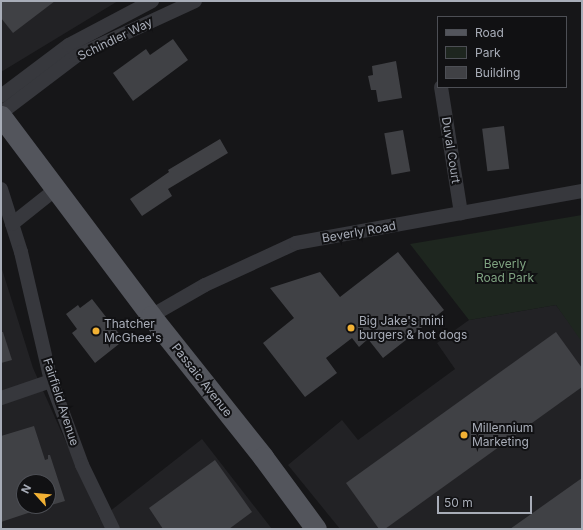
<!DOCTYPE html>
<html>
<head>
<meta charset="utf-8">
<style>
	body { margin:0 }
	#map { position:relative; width:583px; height:530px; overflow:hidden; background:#161618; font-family:Inter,sans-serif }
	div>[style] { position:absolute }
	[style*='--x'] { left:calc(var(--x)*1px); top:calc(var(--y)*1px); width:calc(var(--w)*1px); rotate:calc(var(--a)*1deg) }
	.built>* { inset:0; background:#222225 }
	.green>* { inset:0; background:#1e261f }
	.building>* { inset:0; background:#404145; transform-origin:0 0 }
	.minor>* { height:14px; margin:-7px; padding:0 7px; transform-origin:7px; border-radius:7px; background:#37383d }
	.primary>* { height:21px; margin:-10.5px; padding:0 10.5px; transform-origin:10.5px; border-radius:10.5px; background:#53555c }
	.dots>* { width:11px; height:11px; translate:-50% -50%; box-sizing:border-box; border:2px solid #111113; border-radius:50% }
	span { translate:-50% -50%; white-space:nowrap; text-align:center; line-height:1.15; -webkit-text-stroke:4px #111113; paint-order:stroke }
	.street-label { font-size:12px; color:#a8adb8 }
	.park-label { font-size:12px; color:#7fa381 }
	.poi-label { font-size:12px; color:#a8adb8 }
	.left { translate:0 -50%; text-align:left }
	.frame { position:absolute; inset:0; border:2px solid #a8adb8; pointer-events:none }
	.legend { position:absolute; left:437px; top:16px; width:130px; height:72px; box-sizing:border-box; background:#111113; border:1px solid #4d4f55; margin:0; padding:5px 7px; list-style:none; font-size:12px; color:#a8adb8 }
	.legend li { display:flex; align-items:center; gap:8px; height:20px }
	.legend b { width:20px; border:1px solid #4d4f55 }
	.north { position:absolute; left:16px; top:474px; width:40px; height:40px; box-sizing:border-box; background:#111113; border:1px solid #4d4f55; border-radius:50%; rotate:297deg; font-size:11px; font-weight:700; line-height:16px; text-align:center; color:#a8adb8 }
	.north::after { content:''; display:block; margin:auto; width:14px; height:18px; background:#f2b134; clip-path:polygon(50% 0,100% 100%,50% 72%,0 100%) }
	.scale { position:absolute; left:437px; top:496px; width:95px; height:18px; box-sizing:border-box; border:2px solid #a8adb8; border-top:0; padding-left:5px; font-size:12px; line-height:14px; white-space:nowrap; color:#a8adb8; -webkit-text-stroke:3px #111113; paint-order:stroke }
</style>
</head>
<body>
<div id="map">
	<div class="built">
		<div style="clip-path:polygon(1px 1px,118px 1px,1px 72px)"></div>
		<div style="clip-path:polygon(evenodd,1px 266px,33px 368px,100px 519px,202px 439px,272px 529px,1px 529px,1px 266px,24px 482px,48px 482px,48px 506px,24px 506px,24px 482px)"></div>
		<div style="clip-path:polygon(556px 305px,582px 340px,582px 529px,340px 529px,288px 465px,342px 420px,358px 440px,455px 369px,437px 343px,469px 320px)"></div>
	</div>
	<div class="green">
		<div style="clip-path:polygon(582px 215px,582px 342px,556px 305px,469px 320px,410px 244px)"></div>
	</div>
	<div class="building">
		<div style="clip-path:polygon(1px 1px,55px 1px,13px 33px,1px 18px)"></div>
		<div style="clip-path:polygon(173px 39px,188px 60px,133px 101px,113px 73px,146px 49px,150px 55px)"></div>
		<div style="clip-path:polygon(396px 61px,402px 98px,378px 102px,376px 90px,371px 90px,368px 76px,373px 75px,372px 66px)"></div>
		<div style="left:504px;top:126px;width:43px;height:22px;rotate:83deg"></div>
		<div style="left:403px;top:130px;width:42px;height:19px;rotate:80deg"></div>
		<div style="clip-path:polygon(220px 139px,228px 153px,168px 189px,172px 196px,142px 216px,130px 199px,169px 172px,168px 170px)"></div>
		<div style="clip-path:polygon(398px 252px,444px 310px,383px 358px,368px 339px,359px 347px,352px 338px,326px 358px,337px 373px,305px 397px,263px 343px,294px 318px,270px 288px,320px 272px,340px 297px)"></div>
		<div style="clip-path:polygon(92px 299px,124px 340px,95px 363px,72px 333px,77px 329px,66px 314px,78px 305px,80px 308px)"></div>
		<div style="clip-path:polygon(1px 332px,3px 332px,12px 360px,1px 363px)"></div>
		<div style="clip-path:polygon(556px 332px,582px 368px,582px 387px,385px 529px,379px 529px,346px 483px)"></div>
		<div style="clip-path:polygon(34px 426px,45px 460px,48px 459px,48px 455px,50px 455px,65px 501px,48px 506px,48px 482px,24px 482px,24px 506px,43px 506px,43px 508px,1px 522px,1px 436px)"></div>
		<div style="clip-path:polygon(215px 460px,252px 512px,229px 529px,163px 529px,149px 508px)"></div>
		<div style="clip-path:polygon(582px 478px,582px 529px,510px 529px)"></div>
	</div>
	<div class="minor">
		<div style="--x:441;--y:87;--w:128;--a:81"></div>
		<div style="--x:1;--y:96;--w:85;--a:-36.9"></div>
		<div style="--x:69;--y:45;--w:94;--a:-27.9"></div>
		<div style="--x:1;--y:113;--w:94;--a:-37.2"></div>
		<div style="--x:76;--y:56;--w:131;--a:-24.8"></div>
		<div style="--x:1;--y:189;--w:66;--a:72.4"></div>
		<div style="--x:21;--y:252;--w:132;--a:76.9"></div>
		<div style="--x:51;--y:381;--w:90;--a:69.7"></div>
		<div style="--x:82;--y:465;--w:71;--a:64.2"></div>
		<div style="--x:12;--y:224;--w:56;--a:-38.5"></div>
		<div style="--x:151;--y:316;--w:62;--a:-29.9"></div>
		<div style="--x:205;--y:285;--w:100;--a:-24.8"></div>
		<div style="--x:296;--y:243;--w:291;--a:-10.3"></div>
		<div style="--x:1;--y:398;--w:53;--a:-18.8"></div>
	</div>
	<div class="primary">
		<div style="--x:1;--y:116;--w:250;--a:53.1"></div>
		<div style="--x:151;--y:316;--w:180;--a:51.5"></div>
		<div style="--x:263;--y:457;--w:89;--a:53.6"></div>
	</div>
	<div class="dots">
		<div style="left:351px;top:328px;background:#f2b134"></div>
		<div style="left:96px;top:331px;background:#f2b134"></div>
		<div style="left:464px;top:435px;background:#f2b134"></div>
	</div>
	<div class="street-label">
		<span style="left:115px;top:39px;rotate:-26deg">Schindler Way</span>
		<span style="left:451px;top:150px;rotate:81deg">Duval Court</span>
		<span style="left:359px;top:232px;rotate:-10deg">Beverly Road</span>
		<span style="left:202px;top:380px;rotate:52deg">Passaic Avenue</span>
		<span style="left:61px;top:402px;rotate:72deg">Fairfield Avenue</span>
	</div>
	<div class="park-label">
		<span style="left:505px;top:271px">Beverly<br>Road Park</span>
	</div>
	<div class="poi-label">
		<span class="left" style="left:359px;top:328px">Big Jake's mini<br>burgers &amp; hot dogs</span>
		<span class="left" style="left:104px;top:331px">Thatcher<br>McGhee's</span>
		<span class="left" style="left:472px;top:435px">Millennium<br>Marketing</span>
	</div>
	<div class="frame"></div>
	<ul class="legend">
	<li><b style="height:5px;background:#53555c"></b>Road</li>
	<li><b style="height:11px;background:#1e261f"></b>Park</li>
	<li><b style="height:11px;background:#404145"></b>Building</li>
	</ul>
	<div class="north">N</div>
	<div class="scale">50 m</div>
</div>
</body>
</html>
